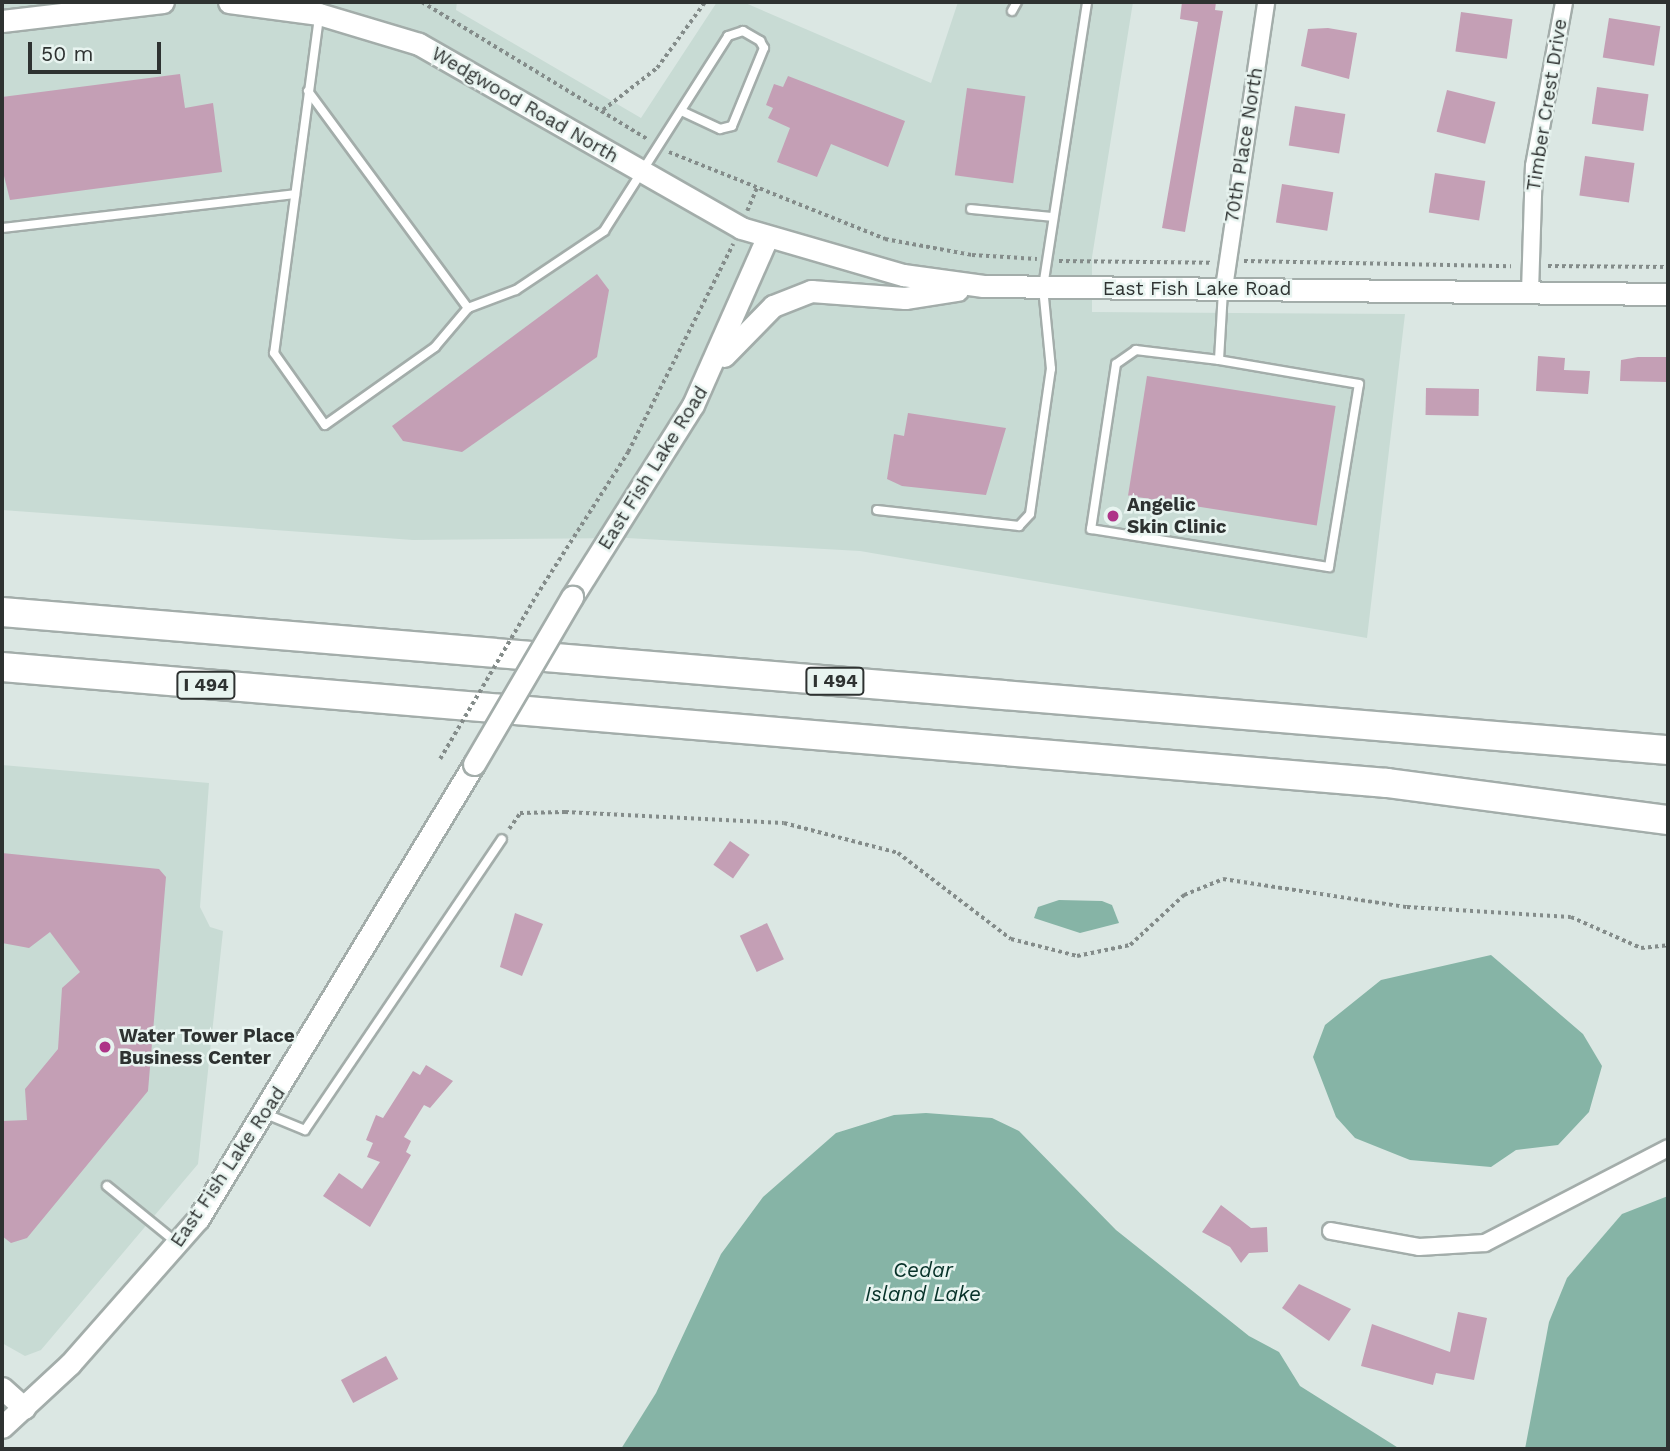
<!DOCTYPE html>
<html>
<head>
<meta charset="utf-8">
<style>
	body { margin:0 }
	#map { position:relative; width:1670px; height:1451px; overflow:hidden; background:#dbe7e3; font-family:"Work Sans",sans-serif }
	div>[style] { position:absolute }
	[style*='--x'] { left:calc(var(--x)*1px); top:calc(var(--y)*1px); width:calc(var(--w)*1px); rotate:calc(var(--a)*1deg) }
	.built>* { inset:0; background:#c8dbd4 }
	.water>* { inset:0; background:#86b4a6 }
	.building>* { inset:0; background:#c49fb5; transform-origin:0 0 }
	.path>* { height:3.5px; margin-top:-1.75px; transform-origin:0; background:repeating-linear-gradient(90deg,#848c8a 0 3.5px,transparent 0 7px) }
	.roads { filter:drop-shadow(2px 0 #a3adaa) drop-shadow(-2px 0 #a3adaa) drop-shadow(0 2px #a3adaa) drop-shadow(0 -2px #a3adaa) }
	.lane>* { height:8px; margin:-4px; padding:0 4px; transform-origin:4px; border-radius:4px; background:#fff }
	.street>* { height:16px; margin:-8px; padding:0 8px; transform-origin:8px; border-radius:8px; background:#fff }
	.secondary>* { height:21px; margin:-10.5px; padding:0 10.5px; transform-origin:10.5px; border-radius:10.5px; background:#fff }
	.highway>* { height:28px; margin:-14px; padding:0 14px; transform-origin:14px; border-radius:14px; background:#fff }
	.path-bridge>* { height:3.5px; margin-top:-1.75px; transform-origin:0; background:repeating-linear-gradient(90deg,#848c8a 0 3.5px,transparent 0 7px) }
	.bridges { filter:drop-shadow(2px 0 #a3adaa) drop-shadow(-2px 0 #a3adaa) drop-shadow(0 2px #a3adaa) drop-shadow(0 -2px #a3adaa) }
	.secondary-bridge>* { height:21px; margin:-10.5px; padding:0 10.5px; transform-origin:10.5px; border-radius:10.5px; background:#fff }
	.dots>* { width:19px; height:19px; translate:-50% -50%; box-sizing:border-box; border:4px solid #e8f4f0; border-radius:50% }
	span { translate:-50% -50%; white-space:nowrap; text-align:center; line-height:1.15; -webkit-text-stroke:5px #e8f4f0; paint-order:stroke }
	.shield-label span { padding:2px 5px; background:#e8f4f0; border:2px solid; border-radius:5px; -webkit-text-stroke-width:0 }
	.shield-label { font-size:18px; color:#2e3231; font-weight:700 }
	.street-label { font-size:19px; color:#2e3231 }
	.poi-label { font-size:19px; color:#2e3231; font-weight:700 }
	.left { translate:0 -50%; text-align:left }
	.water-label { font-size:21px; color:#063128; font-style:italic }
	.frame { position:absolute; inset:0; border:4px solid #2e3231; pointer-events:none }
	.scale { position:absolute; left:28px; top:42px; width:133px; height:32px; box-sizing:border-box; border:4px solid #2e3231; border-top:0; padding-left:9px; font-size:21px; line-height:24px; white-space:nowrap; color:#2e3231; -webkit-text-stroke:5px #e8f4f0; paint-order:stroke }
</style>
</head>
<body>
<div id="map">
	<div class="built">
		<div style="clip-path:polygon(2px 2px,457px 2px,456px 10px,641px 118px,717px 2px,743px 2px,931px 83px,958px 2px,1133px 2px,1092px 257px,1092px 312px,1405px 314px,1367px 638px,860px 551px,627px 538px,413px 540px,2px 510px)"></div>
		<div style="clip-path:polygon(2px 765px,209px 783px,200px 907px,210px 927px,223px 931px,198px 1164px,41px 1350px,25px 1356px,2px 1343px)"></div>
	</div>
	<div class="water">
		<div style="clip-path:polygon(1059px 900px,1102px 901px,1112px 905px,1119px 923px,1080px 933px,1034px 918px,1038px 907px)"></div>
		<div style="clip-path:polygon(1491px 955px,1583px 1034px,1602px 1066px,1589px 1112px,1558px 1145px,1516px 1150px,1491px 1167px,1410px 1160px,1355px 1138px,1336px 1117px,1313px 1057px,1325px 1025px,1381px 980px)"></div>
		<div style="clip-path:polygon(926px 1113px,992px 1118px,1019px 1131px,1116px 1230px,1249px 1336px,1279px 1352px,1300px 1386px,1400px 1449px,621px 1449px,656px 1393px,721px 1254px,763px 1197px,836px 1133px,894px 1115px)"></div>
		<div style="clip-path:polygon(1668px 1196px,1668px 1449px,1525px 1449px,1549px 1322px,1567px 1278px,1622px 1214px)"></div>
	</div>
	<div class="building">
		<div style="clip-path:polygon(1182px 2px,1216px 2px,1215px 10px,1223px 11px,1185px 232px,1162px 228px,1198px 22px,1180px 19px)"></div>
		<div style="left:1461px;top:12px;width:52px;height:40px;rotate:8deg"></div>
		<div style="left:1609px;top:18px;width:52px;height:40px;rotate:9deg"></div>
		<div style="clip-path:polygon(1328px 28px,1357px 33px,1349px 79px,1301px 66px,1308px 29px)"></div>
		<div style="clip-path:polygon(180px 74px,185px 108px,213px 103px,222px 172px,10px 200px,2px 168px,2px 97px)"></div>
		<div style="clip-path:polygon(788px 76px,905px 121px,888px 167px,831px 144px,817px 177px,777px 162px,790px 128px,768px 118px,773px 108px,766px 105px,774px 84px,783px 87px)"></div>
		<div style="left:1597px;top:87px;width:52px;height:37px;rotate:8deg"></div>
		<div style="left:967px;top:88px;width:59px;height:88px;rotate:8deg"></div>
		<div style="left:1447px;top:90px;width:50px;height:43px;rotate:14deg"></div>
		<div style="left:1295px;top:106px;width:51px;height:40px;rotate:9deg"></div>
		<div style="left:1585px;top:156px;width:50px;height:40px;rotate:8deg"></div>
		<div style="left:1435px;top:173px;width:51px;height:40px;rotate:9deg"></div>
		<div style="left:1282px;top:184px;width:52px;height:39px;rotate:9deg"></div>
		<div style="clip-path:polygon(597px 274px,609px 290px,597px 357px,462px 452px,403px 441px,392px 426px)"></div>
		<div style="clip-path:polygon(1538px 356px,1565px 358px,1564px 370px,1590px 371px,1588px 394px,1536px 391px)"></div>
		<div style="clip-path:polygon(1638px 357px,1668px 357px,1668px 382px,1620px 381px,1621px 360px)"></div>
		<div style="left:1147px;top:376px;width:191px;height:121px;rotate:9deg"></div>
		<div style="left:1426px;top:388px;width:53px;height:27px;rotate:1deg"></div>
		<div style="clip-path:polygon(908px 413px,1006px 428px,986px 495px,902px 486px,887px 479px,894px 434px,904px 436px)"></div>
		<div style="left:730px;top:841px;width:24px;height:29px;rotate:35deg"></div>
		<div style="clip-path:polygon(2px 853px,159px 869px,166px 877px,148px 1091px,27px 1238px,11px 1243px,2px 1236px,2px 1121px,27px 1120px,25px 1089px,58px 1049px,62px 988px,80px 972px,50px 932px,29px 948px,2px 943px)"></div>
		<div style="clip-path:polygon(515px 913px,543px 924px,522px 976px,500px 967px)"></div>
		<div style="left:767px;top:923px;width:40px;height:30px;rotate:65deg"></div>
		<div style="clip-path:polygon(426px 1065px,453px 1081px,430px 1108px,424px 1105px,404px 1137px,411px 1141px,406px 1152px,411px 1155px,370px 1227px,323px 1196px,339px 1173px,362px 1189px,380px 1162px,367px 1157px,373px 1143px,366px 1140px,376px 1115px,383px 1118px,413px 1071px,420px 1075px)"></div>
		<div style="clip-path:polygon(1221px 1205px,1251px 1228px,1267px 1227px,1268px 1252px,1249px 1253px,1241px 1263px,1230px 1247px,1202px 1232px)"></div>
		<div style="clip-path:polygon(1299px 1284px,1351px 1309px,1329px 1341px,1282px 1308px)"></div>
		<div style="clip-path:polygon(1458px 1312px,1487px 1318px,1474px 1380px,1436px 1373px,1433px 1385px,1361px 1366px,1372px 1324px,1450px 1352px)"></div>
		<div style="left:386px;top:1356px;width:26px;height:51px;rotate:62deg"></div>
	</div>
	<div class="path">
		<div style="--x:422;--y:2;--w:263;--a:31.3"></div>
		<div style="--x:603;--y:110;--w:68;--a:-37.9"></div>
		<div style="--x:657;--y:68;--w:82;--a:-54"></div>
		<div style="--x:669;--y:152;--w:233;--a:21.9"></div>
		<div style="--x:885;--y:239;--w:88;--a:10.4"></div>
		<div style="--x:972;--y:255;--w:65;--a:3.5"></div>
		<div style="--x:747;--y:211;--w:25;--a:-67"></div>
		<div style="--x:1059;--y:261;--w:153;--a:0.7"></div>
		<div style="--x:1244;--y:261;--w:267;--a:1.1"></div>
		<div style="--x:1548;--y:266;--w:120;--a:0.5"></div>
		<div style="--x:536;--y:596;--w:171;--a:-57.4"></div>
		<div style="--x:628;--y:452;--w:233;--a:-63.2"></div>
		<div style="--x:509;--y:829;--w:19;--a:-55"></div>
		<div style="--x:520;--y:813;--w:45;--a:-1.3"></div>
		<div style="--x:565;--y:812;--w:219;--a:2.9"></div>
		<div style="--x:784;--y:823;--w:118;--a:14.7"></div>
		<div style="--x:898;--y:853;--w:142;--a:37.3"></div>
		<div style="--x:1011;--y:939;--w:68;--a:14.4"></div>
		<div style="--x:1077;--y:956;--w:54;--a:-11.7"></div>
		<div style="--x:1130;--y:945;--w:74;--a:-42.8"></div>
		<div style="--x:1184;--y:895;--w:42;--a:-22.3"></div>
		<div style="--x:1223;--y:879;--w:186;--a:8.7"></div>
		<div style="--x:1407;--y:907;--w:164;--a:3.5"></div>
		<div style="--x:1571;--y:917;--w:77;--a:23.9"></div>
		<div style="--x:1641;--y:948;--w:27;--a:-6"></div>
	</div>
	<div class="roads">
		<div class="lane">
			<div style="--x:1012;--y:11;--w:10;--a:-61"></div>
			<div style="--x:319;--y:17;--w:339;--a:97.6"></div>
			<div style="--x:274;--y:353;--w:88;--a:54.7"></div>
			<div style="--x:325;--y:425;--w:135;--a:-35.3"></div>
			<div style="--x:435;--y:347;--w:51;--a:-49.8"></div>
			<div style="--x:468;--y:308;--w:51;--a:-20.6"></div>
			<div style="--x:516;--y:290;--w:106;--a:-33.8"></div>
			<div style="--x:604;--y:231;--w:231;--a:-57.5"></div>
			<div style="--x:728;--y:36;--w:16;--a:-18"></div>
			<div style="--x:743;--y:31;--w:20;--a:30"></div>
			<div style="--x:760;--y:41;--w:8;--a:60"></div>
			<div style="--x:764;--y:48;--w:84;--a:112.3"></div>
			<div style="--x:732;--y:126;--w:12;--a:166"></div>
			<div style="--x:720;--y:129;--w:40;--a:-155"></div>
			<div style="--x:308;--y:91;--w:270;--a:53.6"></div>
			<div style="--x:971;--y:209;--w:82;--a:5.6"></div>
			<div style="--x:2;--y:228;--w:295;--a:-6.6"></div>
			<div style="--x:1219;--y:360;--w:84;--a:-173.1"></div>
			<div style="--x:1136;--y:350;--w:24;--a:145"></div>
			<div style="--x:1116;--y:364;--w:167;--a:98.6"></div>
			<div style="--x:1091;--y:529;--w:241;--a:9.1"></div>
			<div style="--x:1329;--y:567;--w:185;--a:-80.7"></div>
			<div style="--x:1359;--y:384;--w:142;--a:-170.3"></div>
			<div style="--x:1219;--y:360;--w:69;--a:-86.7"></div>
			<div style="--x:877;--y:510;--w:143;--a:6.4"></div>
			<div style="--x:1019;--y:526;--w:16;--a:-47"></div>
			<div style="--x:1030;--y:514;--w:147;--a:-81.8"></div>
			<div style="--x:1051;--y:369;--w:82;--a:-95.6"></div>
			<div style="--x:1043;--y:287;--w:288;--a:-81.2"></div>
			<div style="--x:266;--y:1114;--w:42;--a:22.3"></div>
			<div style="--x:305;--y:1130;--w:351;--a:-55.9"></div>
			<div style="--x:107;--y:1186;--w:89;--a:39.1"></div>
		</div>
		<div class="street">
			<div style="--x:1224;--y:288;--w:289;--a:-81.6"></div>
			<div style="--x:1530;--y:292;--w:126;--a:-88.2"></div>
			<div style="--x:1534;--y:166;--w:167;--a:-79.6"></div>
			<div style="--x:1331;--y:1231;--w:89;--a:10.3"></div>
			<div style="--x:1419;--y:1247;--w:66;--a:-3.5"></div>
			<div style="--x:1485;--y:1243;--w:206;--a:-27.4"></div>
		</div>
		<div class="secondary">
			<div style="--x:229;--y:2;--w:91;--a:7.6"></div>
			<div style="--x:319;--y:14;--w:104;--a:16.7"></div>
			<div style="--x:419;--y:44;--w:371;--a:29.7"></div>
			<div style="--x:741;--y:228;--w:169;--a:16.2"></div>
			<div style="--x:903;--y:275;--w:81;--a:7.8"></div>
			<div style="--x:983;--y:286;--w:685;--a:0.67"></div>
			<div style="--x:2;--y:21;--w:162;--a:-6.7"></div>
			<div style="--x:724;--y:356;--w:70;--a:-45.6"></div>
			<div style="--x:773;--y:306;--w:41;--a:-21.5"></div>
			<div style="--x:811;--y:291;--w:94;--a:4.3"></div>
			<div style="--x:905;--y:298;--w:53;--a:-8.7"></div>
			<div style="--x:572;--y:597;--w:227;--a:-57.8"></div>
			<div style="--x:693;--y:405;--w:183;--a:-66.1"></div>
			<div style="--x:2;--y:1388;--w:30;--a:42"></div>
			<div style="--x:2;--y:1427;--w:93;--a:-42.8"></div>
			<div style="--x:70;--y:1364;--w:193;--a:-48.6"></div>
			<div style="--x:198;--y:1219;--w:532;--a:-58.76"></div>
		</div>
		<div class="highway">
			<div style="--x:2;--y:612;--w:1672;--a:4.74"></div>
			<div style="--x:2;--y:667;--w:1390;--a:4.79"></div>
			<div style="--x:1387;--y:783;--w:283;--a:7.5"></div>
		</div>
	</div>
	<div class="path-bridge">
		<div style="--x:440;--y:759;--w:189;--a:-59.5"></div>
	</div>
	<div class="bridges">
		<div class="secondary-bridge">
			<div style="--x:474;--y:764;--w:194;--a:-59.6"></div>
		</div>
	</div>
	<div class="dots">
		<div style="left:1113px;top:516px;background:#ae3488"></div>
		<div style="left:105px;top:1047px;background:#ae3488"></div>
	</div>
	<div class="shield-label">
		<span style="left:835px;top:681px">I 494</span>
		<span style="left:206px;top:685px">I 494</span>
	</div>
	<div class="street-label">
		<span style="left:525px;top:105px;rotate:30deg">Wedgwood Road North</span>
		<span style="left:1547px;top:105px;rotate:-81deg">Timber Crest Drive</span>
		<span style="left:1244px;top:145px;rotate:-81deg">70th Place North</span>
		<span style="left:1197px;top:289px">East Fish Lake Road</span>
		<span style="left:653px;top:468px;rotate:-58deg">East Fish Lake Road</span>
		<span style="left:228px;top:1167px;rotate:-56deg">East Fish Lake Road</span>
	</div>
	<div class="poi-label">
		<span class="left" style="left:1127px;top:516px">Angelic<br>Skin Clinic</span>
		<span class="left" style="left:119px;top:1047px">Water Tower Place<br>Business Center</span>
	</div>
	<div class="water-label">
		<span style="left:923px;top:1282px">Cedar<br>Island Lake</span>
	</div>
	<div class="frame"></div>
	<div class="scale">50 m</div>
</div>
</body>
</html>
